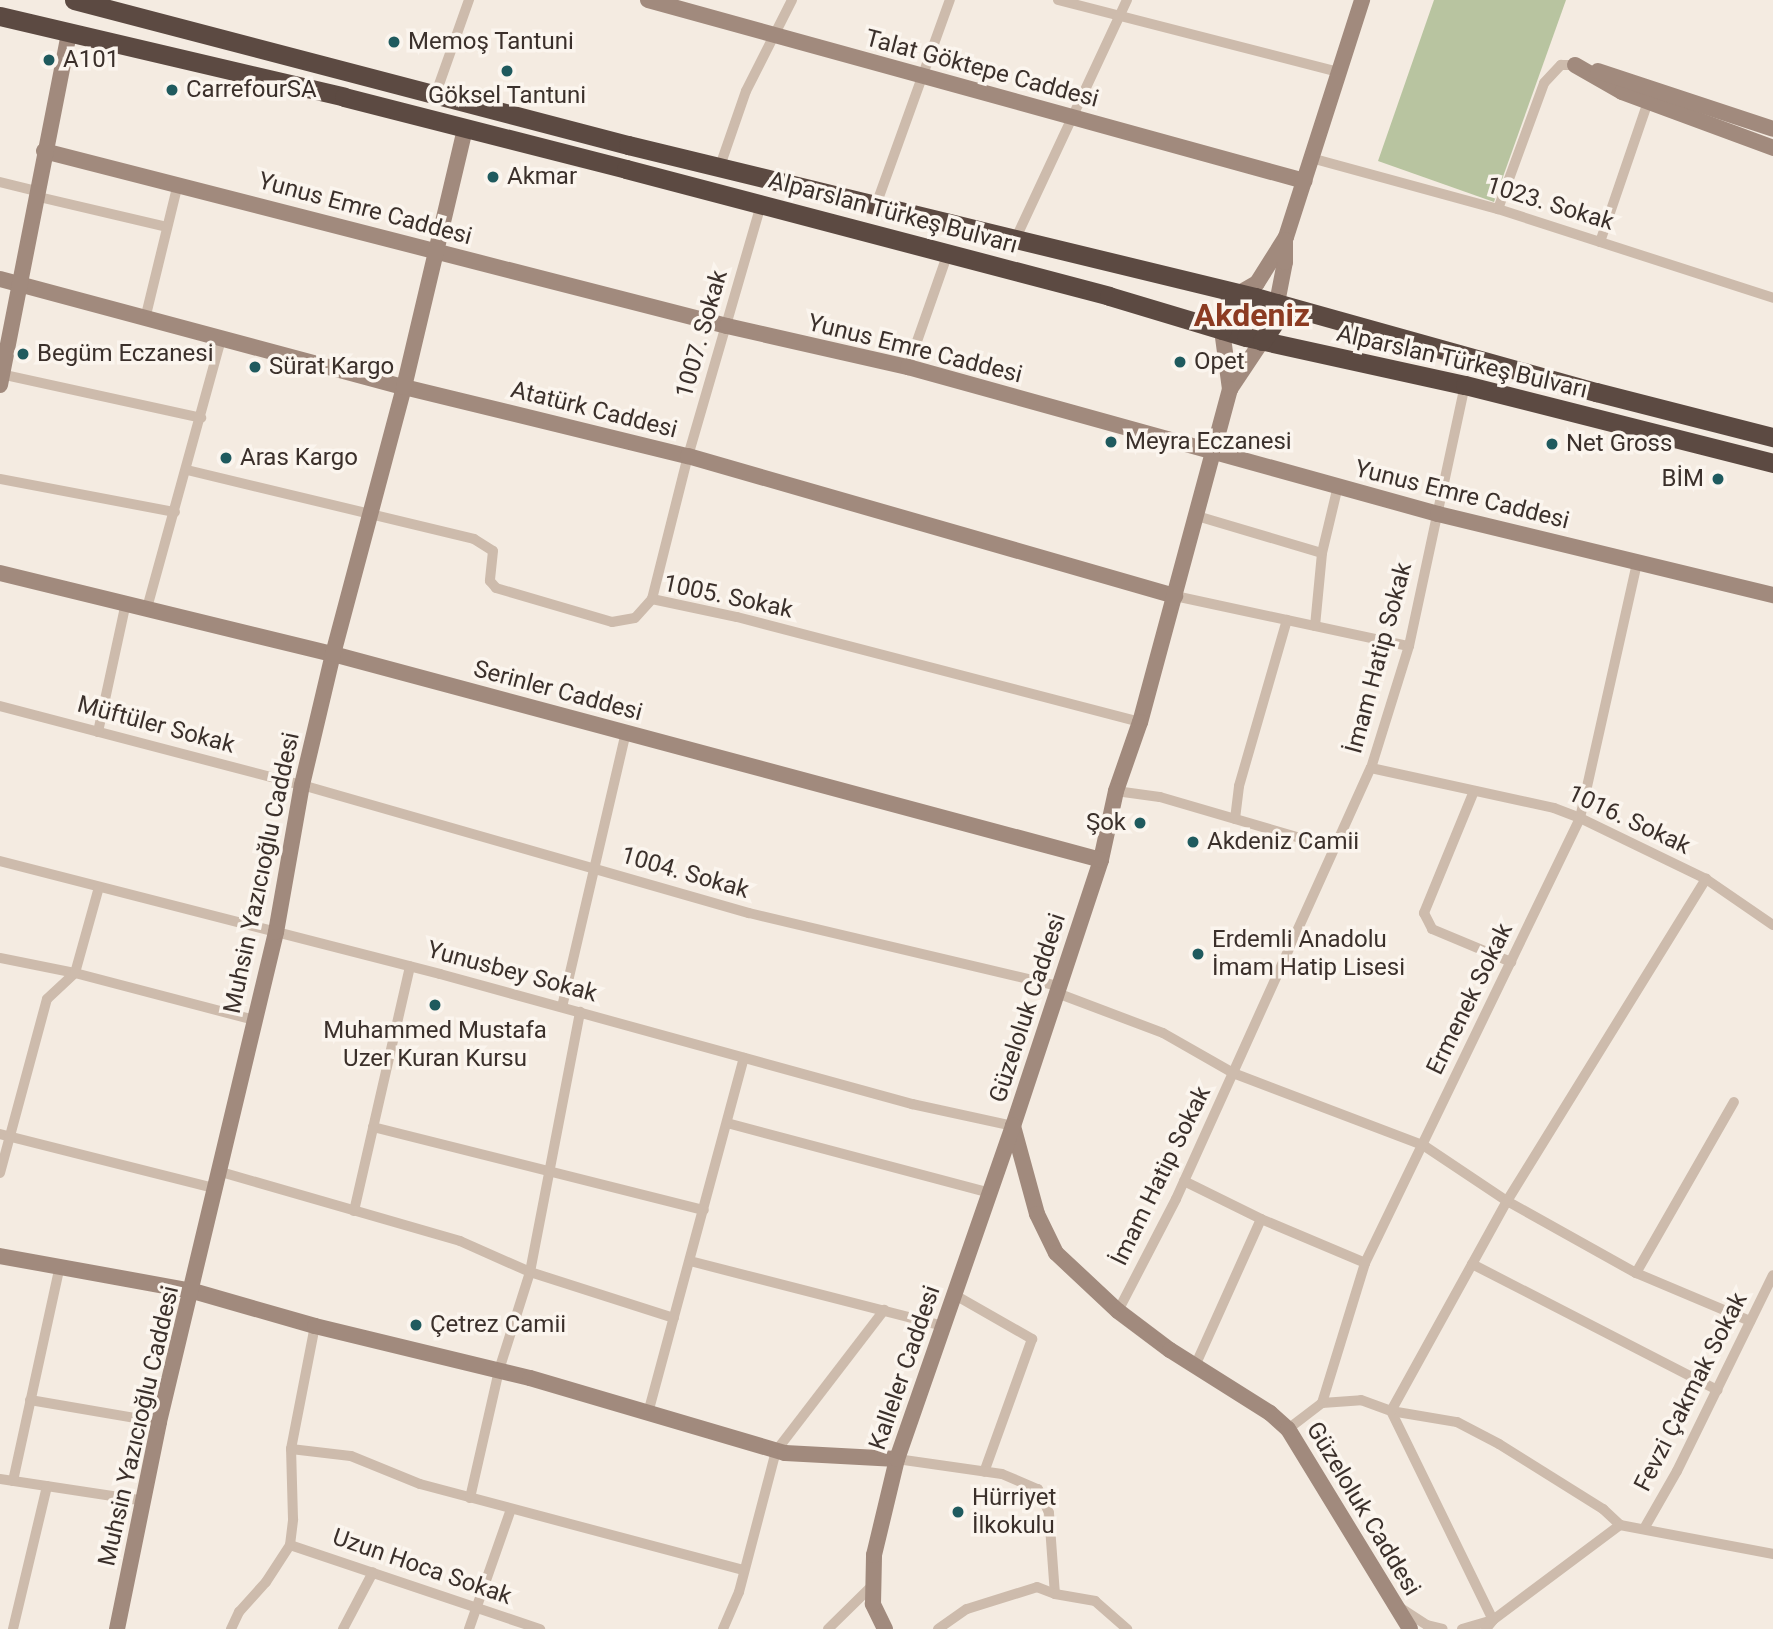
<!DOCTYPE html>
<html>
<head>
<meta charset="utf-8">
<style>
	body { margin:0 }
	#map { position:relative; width:1773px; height:1629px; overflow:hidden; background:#f4ebe1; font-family:Roboto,sans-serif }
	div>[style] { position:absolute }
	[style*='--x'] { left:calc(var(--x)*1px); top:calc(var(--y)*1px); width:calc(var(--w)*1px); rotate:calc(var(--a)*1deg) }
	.green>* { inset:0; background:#b8c4a0 }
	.street>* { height:10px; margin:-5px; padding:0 5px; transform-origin:5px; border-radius:5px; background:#cdbbac }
	.secondary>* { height:16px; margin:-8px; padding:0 8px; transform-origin:8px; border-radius:8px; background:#a18a7d }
	.highway>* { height:19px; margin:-9.5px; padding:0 9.5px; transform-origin:9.5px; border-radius:9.5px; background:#5c4a42 }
	.dots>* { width:19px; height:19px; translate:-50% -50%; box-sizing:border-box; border:4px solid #fbf5ee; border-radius:50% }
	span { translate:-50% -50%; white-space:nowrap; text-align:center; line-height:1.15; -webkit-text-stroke:7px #fbf5ee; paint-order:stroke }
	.poi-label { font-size:24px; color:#3b302b }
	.left { translate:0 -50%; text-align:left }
	.right { translate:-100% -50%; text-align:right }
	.street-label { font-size:24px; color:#3b302b }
	.district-label { font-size:32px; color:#8c3b22; font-weight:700 }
</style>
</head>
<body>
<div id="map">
	<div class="green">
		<div style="clip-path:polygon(1434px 0,1566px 0,1494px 202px,1378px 161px)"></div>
	</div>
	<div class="street">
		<div style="--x:1058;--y:0;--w:290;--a:14.4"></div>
		<div style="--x:436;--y:93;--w:99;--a:-70.5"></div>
		<div style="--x:1311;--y:158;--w:194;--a:15.3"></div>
		<div style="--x:1498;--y:209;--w:289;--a:17.9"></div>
		<div style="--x:720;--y:166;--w:79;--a:-70.9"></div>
		<div style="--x:746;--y:91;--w:102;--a:-63.2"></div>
		<div style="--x:0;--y:182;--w:41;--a:14"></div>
		<div style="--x:39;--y:197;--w:131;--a:13.2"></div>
		<div style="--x:876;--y:205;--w:218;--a:-70.2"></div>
		<div style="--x:1498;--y:209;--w:134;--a:-69.9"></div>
		<div style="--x:1544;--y:83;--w:25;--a:-47"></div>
		<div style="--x:1561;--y:65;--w:14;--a:0"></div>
		<div style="--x:1015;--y:240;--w:265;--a:-65"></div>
		<div style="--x:1600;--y:242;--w:148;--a:-71.1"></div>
		<div style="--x:145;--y:319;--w:139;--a:-76.3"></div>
		<div style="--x:908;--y:367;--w:121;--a:-70.7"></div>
		<div style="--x:0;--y:374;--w:206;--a:12.3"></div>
		<div style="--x:187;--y:470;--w:295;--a:13.5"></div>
		<div style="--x:474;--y:539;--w:22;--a:32"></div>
		<div style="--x:493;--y:551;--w:30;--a:96"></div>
		<div style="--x:490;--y:581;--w:9;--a:49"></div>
		<div style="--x:496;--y:588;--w:121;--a:16.3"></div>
		<div style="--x:612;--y:622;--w:23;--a:-10"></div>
		<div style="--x:635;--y:618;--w:25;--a:-48"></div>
		<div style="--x:652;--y:599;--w:87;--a:12"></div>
		<div style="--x:737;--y:617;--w:416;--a:14.6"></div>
		<div style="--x:0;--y:479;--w:178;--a:10.7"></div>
		<div style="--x:1197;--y:516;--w:130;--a:16.5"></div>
		<div style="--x:1175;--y:596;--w:239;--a:12.1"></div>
		<div style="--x:652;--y:599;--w:147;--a:-75.9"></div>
		<div style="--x:688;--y:456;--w:262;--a:-73.8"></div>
		<div style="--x:147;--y:608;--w:278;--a:-74.6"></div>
		<div style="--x:1315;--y:626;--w:73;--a:-84.5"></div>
		<div style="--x:1322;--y:553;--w:69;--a:-76.6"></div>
		<div style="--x:0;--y:706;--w:312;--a:14.7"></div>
		<div style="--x:302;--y:785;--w:465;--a:16"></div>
		<div style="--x:749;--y:913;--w:318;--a:13.3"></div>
		<div style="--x:98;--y:732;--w:132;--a:-77.8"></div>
		<div style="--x:1371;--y:768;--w:187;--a:12.3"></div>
		<div style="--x:1554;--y:808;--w:28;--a:21"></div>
		<div style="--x:1580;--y:818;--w:140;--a:25.8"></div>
		<div style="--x:1706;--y:879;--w:81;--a:34.5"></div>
		<div style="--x:1116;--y:791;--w:44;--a:7.8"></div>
		<div style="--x:1160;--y:797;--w:181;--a:16.3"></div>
		<div style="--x:1474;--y:791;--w:132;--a:112.3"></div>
		<div style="--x:1424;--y:913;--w:18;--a:63"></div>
		<div style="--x:1432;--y:929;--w:86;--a:22.7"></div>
		<div style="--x:1235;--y:819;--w:33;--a:-83"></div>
		<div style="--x:1239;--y:786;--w:173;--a:-73.9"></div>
		<div style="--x:0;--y:861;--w:454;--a:14.4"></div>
		<div style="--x:440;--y:974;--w:490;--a:15.4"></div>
		<div style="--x:912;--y:1104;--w:103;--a:12.3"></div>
		<div style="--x:0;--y:958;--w:76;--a:11.3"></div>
		<div style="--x:75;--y:973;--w:185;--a:14.7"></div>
		<div style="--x:1057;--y:993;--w:113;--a:20.7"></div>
		<div style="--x:1163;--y:1033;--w:81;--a:29.7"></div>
		<div style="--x:1233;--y:1073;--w:203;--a:20.8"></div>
		<div style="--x:1423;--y:1145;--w:101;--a:33.7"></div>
		<div style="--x:1507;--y:1201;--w:148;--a:29.2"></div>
		<div style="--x:1636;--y:1273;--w:124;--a:22.8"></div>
		<div style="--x:562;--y:1007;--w:281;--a:-76.9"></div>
		<div style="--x:727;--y:1123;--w:272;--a:14.9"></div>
		<div style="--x:373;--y:1127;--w:341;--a:14.1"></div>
		<div style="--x:0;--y:1134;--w:224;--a:14.2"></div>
		<div style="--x:221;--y:1172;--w:249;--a:16.1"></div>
		<div style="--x:460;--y:1241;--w:77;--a:23.9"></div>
		<div style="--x:530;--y:1272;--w:151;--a:17.7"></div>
		<div style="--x:0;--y:1173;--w:180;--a:-74.9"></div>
		<div style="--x:47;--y:999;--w:38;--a:-43"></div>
		<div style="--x:75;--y:973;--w:89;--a:-74.4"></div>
		<div style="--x:1184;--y:1181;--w:86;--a:26.3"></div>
		<div style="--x:1261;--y:1219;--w:113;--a:22.9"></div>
		<div style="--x:354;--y:1211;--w:251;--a:-77.1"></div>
		<div style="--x:690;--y:1261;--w:262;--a:14.4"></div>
		<div style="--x:1472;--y:1264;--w:276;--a:27.2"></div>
		<div style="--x:1636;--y:1273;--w:197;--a:-60.2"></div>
		<div style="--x:955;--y:1295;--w:89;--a:29.7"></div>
		<div style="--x:1032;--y:1339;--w:141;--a:109.8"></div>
		<div style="--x:1118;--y:1311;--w:126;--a:-62.6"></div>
		<div style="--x:1176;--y:1199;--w:473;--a:-65.7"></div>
		<div style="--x:1371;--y:768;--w:128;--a:-72.7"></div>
		<div style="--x:1409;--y:646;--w:267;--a:-77.9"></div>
		<div style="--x:1195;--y:1366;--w:161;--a:-65.8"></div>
		<div style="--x:30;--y:1400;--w:131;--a:9.7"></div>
		<div style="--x:1322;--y:1403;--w:39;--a:-4"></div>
		<div style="--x:1361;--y:1400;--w:32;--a:20"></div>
		<div style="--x:1391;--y:1411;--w:67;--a:9.5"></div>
		<div style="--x:1457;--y:1422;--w:47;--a:27.6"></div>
		<div style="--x:1499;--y:1444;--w:123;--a:32"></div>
		<div style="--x:1603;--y:1509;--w:23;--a:43"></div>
		<div style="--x:648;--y:1413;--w:368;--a:-74.9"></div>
		<div style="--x:1288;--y:1429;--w:43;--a:-37.4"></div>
		<div style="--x:1322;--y:1403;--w:146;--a:-72.9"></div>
		<div style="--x:1365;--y:1263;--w:494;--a:-64.2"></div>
		<div style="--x:1580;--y:818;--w:262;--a:-77.4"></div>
		<div style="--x:291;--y:1449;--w:60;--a:6.7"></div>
		<div style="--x:351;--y:1456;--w:74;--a:22.1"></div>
		<div style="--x:420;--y:1484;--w:335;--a:14.9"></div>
		<div style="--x:897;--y:1459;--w:106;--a:8.1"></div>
		<div style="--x:1002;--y:1474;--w:39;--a:23"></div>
		<div style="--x:1038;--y:1489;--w:26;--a:65"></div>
		<div style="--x:1049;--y:1513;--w:81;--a:85.8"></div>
		<div style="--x:0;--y:1479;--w:147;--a:8.6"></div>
		<div style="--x:13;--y:1481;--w:221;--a:-77.7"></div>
		<div style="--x:470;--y:1498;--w:131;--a:-77.2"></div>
		<div style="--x:499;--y:1370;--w:103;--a:-72.4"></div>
		<div style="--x:530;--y:1272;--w:265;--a:-79.1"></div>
		<div style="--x:1645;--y:1527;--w:64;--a:-60.3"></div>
		<div style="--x:1677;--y:1471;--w:218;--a:-63.9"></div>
		<div style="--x:290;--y:1545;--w:264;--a:18.6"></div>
		<div style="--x:1399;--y:1607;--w:33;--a:33"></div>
		<div style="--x:1427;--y:1625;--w:16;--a:14"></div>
		<div style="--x:13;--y:1629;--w:147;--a:-76.6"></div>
		<div style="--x:231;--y:1629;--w:19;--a:-65"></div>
		<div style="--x:239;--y:1612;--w:40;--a:-48"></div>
		<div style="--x:266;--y:1582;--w:44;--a:-57"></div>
		<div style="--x:290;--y:1545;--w:26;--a:-83"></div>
		<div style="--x:293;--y:1519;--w:70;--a:-91.6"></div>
		<div style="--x:291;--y:1449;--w:125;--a:-79"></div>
		<div style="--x:343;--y:1629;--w:64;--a:-62.2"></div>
		<div style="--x:469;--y:1629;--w:127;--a:-70.7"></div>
		<div style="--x:723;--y:1629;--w:40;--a:-66.6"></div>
		<div style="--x:739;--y:1592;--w:146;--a:-75.3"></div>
		<div style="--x:776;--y:1451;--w:178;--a:-52.5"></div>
		<div style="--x:828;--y:1629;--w:63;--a:-44.4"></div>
		<div style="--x:938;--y:1629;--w:35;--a:-35"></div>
		<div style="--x:967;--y:1609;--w:73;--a:-17.4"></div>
		<div style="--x:1037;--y:1587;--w:19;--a:21"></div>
		<div style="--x:1055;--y:1594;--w:41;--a:9.9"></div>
		<div style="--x:1095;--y:1601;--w:43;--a:41.2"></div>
		<div style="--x:1462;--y:1629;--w:32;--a:-16"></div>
		<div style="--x:1493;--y:1620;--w:159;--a:-36.8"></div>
		<div style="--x:1620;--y:1525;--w:156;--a:10.7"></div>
		<div style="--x:1486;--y:1629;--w:11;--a:-52"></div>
		<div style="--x:1493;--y:1620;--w:233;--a:-116"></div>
		<div style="--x:1391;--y:1411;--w:240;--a:-61.1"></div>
		<div style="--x:1507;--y:1201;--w:379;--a:-58.3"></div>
	</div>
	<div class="secondary">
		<div style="--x:648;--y:0;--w:681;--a:15.42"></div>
		<div style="--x:1575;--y:65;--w:54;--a:29.9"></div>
		<div style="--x:1622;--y:92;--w:161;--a:20.3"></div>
		<div style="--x:1598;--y:71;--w:184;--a:18.3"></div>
		<div style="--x:44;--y:151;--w:705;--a:14.37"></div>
		<div style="--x:727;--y:326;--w:186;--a:12.8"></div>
		<div style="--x:908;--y:367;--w:550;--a:15.5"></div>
		<div style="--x:1438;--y:514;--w:345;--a:13.6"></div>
		<div style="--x:0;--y:279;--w:418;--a:15"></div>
		<div style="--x:404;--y:387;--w:292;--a:13.7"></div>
		<div style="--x:688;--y:456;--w:507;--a:16.04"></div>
		<div style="--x:1238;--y:294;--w:22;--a:-30"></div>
		<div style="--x:1257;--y:283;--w:54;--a:-57.8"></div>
		<div style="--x:1286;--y:237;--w:249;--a:-72.2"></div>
		<div style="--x:1277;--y:303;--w:42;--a:-79"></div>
		<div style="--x:1285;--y:262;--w:22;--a:-90"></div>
		<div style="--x:1222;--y:330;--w:60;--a:82.3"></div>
		<div style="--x:1230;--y:389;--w:58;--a:-56.3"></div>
		<div style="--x:0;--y:385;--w:360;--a:-78.9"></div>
		<div style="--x:1230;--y:389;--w:345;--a:105.1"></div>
		<div style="--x:1140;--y:722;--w:73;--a:109.2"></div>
		<div style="--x:1116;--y:791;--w:71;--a:102.3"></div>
		<div style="--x:1101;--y:860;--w:280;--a:108.3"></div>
		<div style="--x:1013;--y:1126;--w:91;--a:74.7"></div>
		<div style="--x:1037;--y:1214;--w:43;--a:64"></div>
		<div style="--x:1056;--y:1253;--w:85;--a:43.1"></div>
		<div style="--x:1118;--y:1311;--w:65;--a:36.9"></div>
		<div style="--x:1170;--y:1350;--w:118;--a:32.2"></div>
		<div style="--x:1270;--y:1413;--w:24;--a:42"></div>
		<div style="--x:1288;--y:1429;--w:234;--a:58.6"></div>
		<div style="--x:0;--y:573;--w:343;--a:13.7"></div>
		<div style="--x:333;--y:654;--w:795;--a:15.01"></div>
		<div style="--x:0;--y:1256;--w:196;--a:10.3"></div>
		<div style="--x:193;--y:1291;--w:127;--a:16"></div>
		<div style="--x:315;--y:1326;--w:221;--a:13.6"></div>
		<div style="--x:530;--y:1378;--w:266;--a:16.4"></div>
		<div style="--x:785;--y:1453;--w:112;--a:3.1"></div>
		<div style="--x:117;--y:1629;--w:211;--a:-78.5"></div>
		<div style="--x:159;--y:1422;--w:504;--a:-76.57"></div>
		<div style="--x:276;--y:932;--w:149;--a:-80"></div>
		<div style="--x:302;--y:785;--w:135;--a:-76.7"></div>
		<div style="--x:333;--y:654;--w:276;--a:-75.1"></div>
		<div style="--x:404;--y:387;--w:265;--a:-76.7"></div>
		<div style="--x:885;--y:1629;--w:28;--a:-116"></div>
		<div style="--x:873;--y:1604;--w:49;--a:-88.8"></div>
		<div style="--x:874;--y:1555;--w:99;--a:-76.5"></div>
		<div style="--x:897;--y:1459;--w:353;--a:-70.8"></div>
	</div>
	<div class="highway">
		<div style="--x:74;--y:0;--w:573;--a:14.67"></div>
		<div style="--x:628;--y:145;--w:645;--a:13.63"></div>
		<div style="--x:1255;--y:297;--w:354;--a:15.6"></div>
		<div style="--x:1596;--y:392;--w:183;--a:14.3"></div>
		<div style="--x:0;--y:16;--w:353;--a:13.2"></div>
		<div style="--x:344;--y:97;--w:291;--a:14.3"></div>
		<div style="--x:626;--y:169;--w:499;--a:14.7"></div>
		<div style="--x:1109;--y:296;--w:143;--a:16.7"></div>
		<div style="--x:1246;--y:337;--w:224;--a:12.4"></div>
		<div style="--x:1465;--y:385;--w:318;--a:14.2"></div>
		<div style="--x:1222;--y:330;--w:21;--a:-85"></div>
		<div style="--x:1224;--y:309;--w:21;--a:-47"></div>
		<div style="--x:1262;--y:341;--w:22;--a:-56"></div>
		<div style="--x:1274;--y:323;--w:20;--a:-81"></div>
	</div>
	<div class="dots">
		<div style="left:394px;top:42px;background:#1f5a5e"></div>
		<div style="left:49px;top:60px;background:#1f5a5e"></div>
		<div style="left:507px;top:71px;background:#1f5a5e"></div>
		<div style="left:172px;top:90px;background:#1f5a5e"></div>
		<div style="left:493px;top:177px;background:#1f5a5e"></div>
		<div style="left:23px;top:354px;background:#1f5a5e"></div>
		<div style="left:1180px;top:362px;background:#1f5a5e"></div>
		<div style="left:255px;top:367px;background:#1f5a5e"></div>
		<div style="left:1111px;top:442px;background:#1f5a5e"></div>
		<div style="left:1552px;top:444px;background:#1f5a5e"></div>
		<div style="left:226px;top:458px;background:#1f5a5e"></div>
		<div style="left:1718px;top:479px;background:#1f5a5e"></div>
		<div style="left:1140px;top:823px;background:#1f5a5e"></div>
		<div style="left:1193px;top:842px;background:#1f5a5e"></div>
		<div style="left:1198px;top:954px;background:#1f5a5e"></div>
		<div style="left:435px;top:1005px;background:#1f5a5e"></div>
		<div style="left:416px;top:1325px;background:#1f5a5e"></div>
		<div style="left:958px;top:1512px;background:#1f5a5e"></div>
	</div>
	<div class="poi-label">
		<span class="left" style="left:408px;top:42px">Memoş Tantuni</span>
		<span class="left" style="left:63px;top:60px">A101</span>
		<span class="left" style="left:186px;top:90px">CarrefourSA</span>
		<span style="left:507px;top:96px">Göksel Tantuni</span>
		<span class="left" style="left:507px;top:177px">Akmar</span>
		<span class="left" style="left:37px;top:354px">Begüm Eczanesi</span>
		<span class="left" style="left:1194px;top:362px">Opet</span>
		<span class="left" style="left:269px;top:367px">Sürat Kargo</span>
		<span class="left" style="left:1125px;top:442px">Meyra Eczanesi</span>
		<span class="left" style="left:1566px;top:444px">Net Gross</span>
		<span class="left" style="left:240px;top:458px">Aras Kargo</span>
		<span class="right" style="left:1704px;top:479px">BİM</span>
		<span class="right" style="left:1126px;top:823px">Şok</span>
		<span class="left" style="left:1207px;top:842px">Akdeniz Camii</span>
		<span class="left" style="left:1212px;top:954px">Erdemli Anadolu<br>İmam Hatip Lisesi</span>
		<span style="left:435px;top:1045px">Muhammed Mustafa<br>Uzer Kuran Kursu</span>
		<span class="left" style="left:430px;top:1325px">Çetrez Camii</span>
		<span class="left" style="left:972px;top:1512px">Hürriyet<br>İlkokulu</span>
	</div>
	<div class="street-label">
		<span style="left:982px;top:69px;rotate:15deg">Talat Göktepe Caddesi</span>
		<span style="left:1550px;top:204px;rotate:17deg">1023. Sokak</span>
		<span style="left:365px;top:209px;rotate:15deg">Yunus Emre Caddesi</span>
		<span style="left:893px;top:213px;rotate:15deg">Alparslan Türkeş Bulvarı</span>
		<span style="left:702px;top:334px;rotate:-74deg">1007. Sokak</span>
		<span style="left:915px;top:349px;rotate:14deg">Yunus Emre Caddesi</span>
		<span style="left:1462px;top:362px;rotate:13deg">Alparslan Türkeş Bulvarı</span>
		<span style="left:594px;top:410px;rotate:14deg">Atatürk Caddesi</span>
		<span style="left:1462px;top:495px;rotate:14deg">Yunus Emre Caddesi</span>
		<span style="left:728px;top:597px;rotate:12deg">1005. Sokak</span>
		<span style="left:1379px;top:658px;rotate:-75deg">İmam Hatip Sokak</span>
		<span style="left:558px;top:691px;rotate:15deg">Serinler Caddesi</span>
		<span style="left:156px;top:725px;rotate:15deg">Müftüler Sokak</span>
		<span style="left:1629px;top:820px;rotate:25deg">1016. Sokak</span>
		<span style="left:262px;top:873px;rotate:-78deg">Muhsin Yazıcıoğlu Caddesi</span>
		<span style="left:685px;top:873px;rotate:16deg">1004. Sokak</span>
		<span style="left:512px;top:972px;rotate:15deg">Yunusbey Sokak</span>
		<span style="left:1470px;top:999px;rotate:-64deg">Ermenek Sokak</span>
		<span style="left:1028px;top:1008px;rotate:-72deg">Güzeloluk Caddesi</span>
		<span style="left:1161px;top:1176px;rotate:-64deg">İmam Hatip Sokak</span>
		<span style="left:905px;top:1368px;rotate:-71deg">Kalleler Caddesi</span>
		<span style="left:1691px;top:1392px;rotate:-63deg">Fevzi Çakmak Sokak</span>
		<span style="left:139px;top:1426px;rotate:-77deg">Muhsin Yazıcıoğlu Caddesi</span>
		<span style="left:1363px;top:1509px;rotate:59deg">Güzeloluk Caddesi</span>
		<span style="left:422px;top:1567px;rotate:19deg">Uzun Hoca Sokak</span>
	</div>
	<div class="district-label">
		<span style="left:1252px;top:315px">Akdeniz</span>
	</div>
</div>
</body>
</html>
